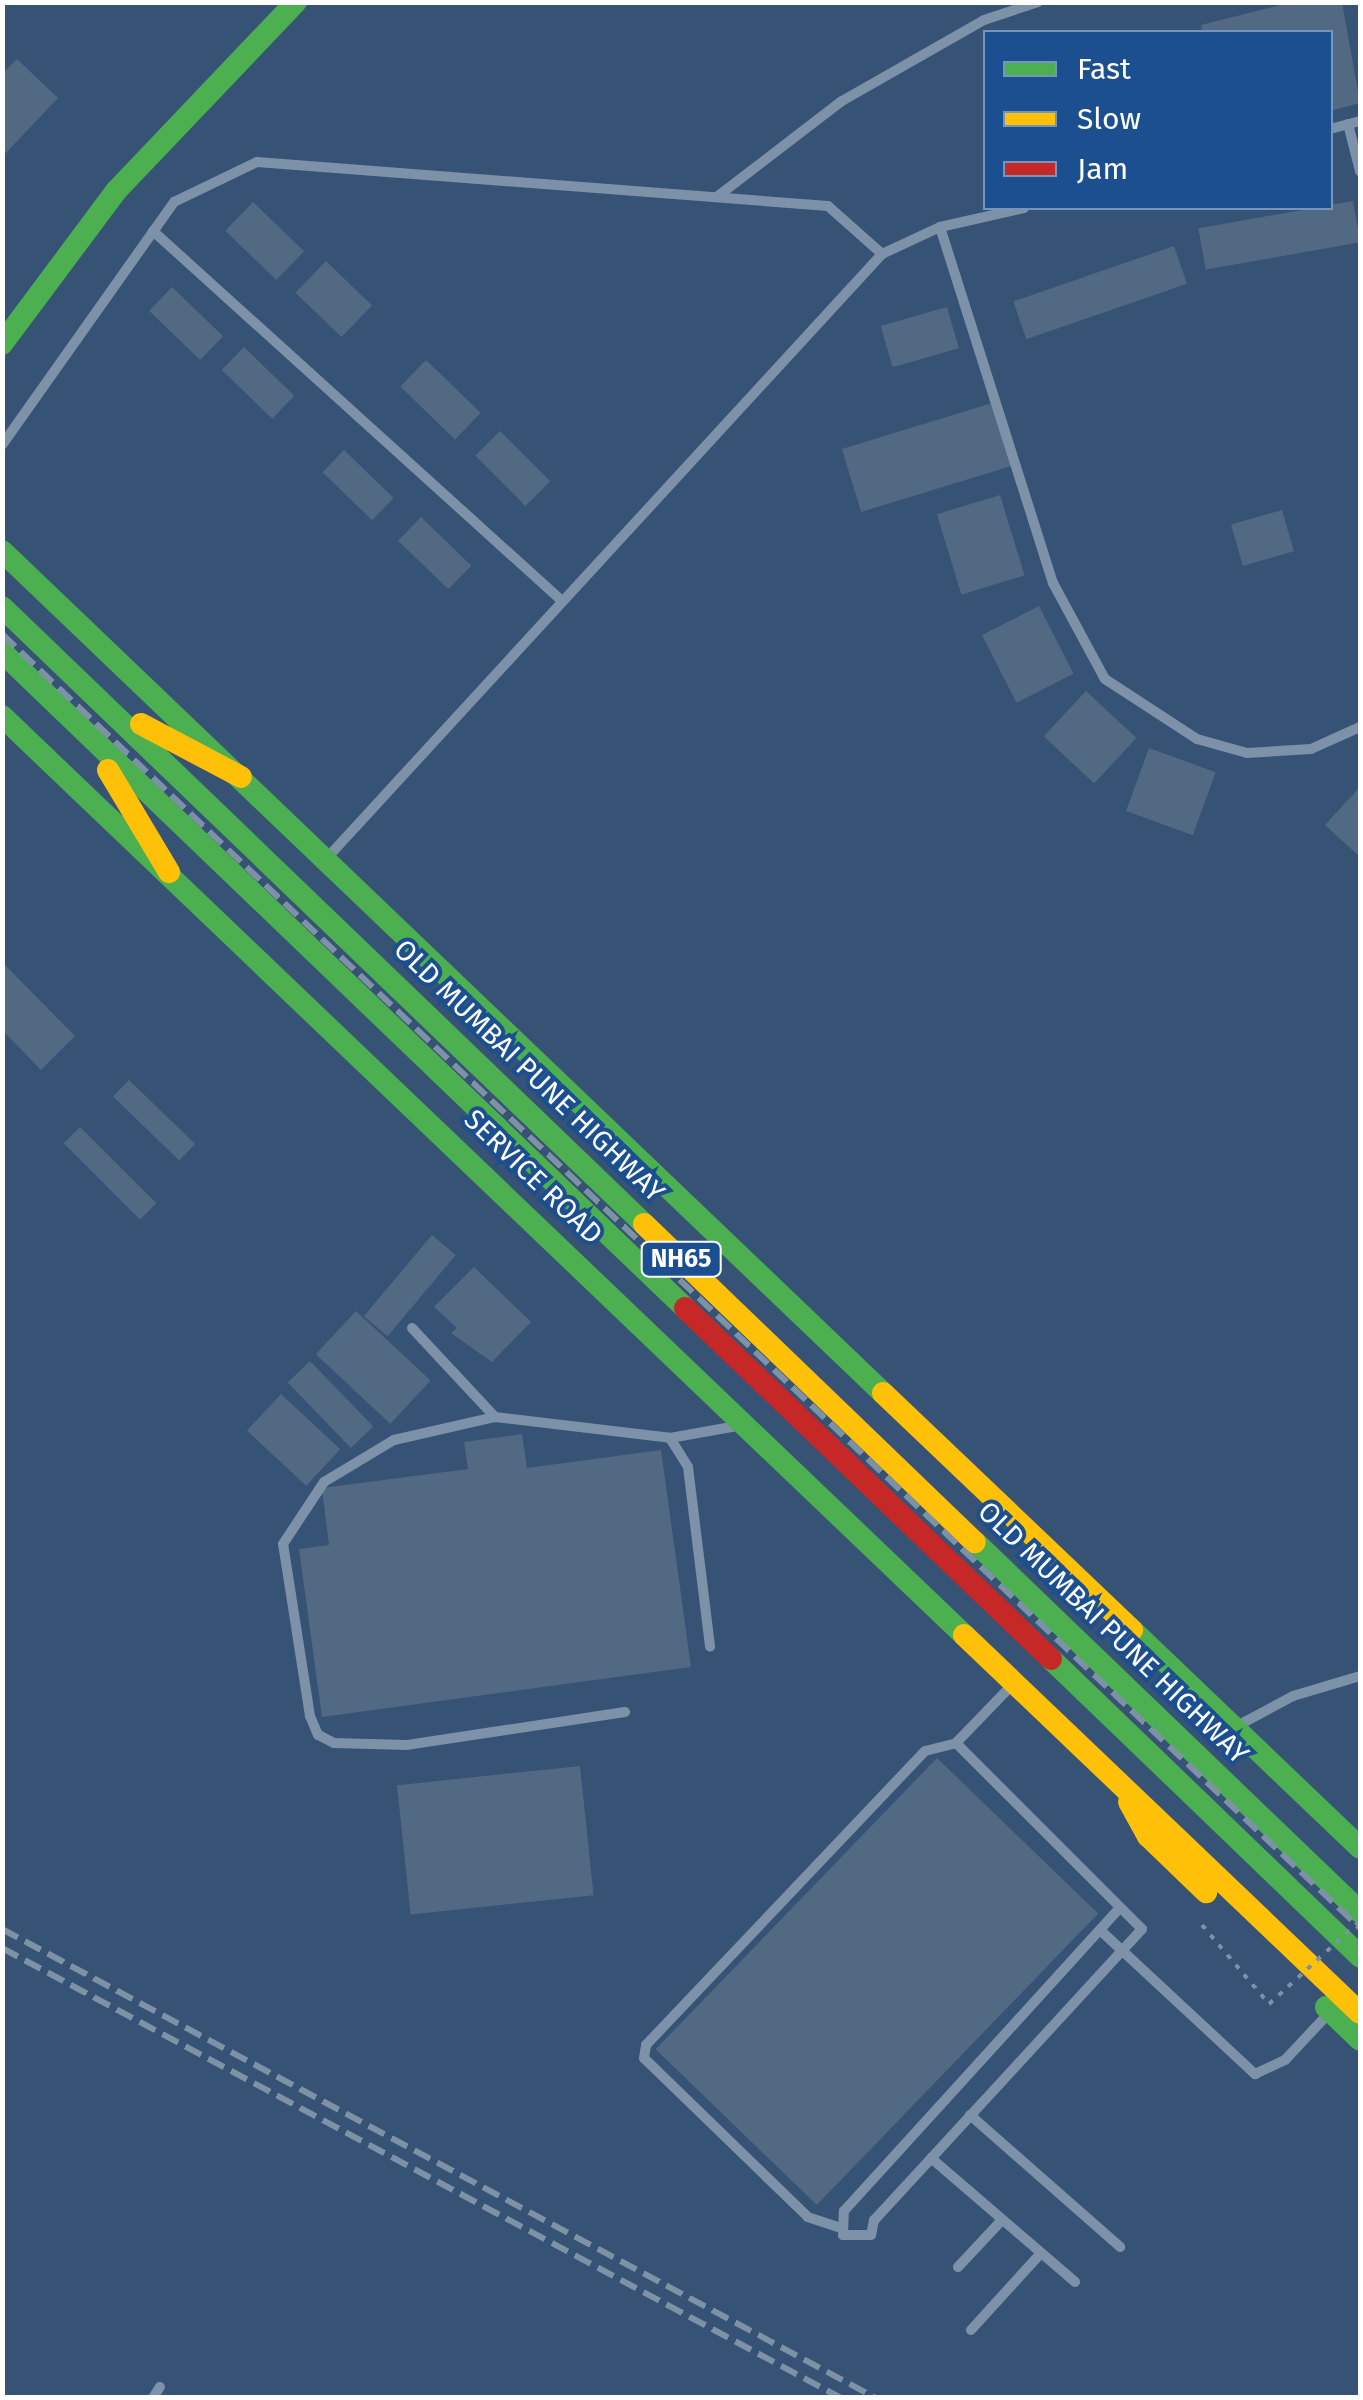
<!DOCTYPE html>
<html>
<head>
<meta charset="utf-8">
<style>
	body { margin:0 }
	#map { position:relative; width:1363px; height:2400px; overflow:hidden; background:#365274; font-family:"Fira Sans",sans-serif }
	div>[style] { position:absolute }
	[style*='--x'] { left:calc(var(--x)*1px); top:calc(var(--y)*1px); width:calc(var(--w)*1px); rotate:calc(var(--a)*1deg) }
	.building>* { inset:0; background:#526984; transform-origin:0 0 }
	.lane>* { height:10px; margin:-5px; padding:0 5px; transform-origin:5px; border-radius:5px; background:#7d92a8 }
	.fast>* { height:22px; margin:-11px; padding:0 11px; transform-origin:11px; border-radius:11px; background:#4caf50 }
	.slow>* { height:22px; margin:-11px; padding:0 11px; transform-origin:11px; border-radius:11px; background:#ffc107 }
	.jam>* { height:22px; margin:-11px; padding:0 11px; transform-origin:11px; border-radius:11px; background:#c62828 }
	.rail>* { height:6px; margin-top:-3px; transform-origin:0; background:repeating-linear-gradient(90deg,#7e92a7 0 18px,transparent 0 26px) }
	.path-bridge>* { height:4px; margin-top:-2px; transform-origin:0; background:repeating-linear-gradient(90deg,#7d92a8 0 5px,transparent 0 13px) }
	span { translate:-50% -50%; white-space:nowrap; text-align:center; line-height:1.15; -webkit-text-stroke:8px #1b4f8f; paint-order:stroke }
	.shield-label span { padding:2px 8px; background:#1b4f8f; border:2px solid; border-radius:8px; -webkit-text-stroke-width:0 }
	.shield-label { font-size:25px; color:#fff; font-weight:700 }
	.street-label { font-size:28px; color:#fff }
	.frame { position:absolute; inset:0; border:5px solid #fff; pointer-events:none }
	.legend { position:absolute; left:983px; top:30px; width:350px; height:180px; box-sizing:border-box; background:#1b4f8f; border:2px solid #7695bc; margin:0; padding:12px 18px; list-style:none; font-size:30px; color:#fff }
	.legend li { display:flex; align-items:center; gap:20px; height:50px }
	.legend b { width:50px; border:2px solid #7695bc }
</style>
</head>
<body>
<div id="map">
	<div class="building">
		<div style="clip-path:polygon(1293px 2px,1342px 2px,1360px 103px,1330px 111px,1330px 32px,1202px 32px,1201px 25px)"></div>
		<div style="clip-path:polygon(17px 59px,58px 98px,2px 157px,2px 74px)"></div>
		<div style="left:1353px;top:201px;width:42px;height:157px;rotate:80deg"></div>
		<div style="left:253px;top:202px;width:71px;height:40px;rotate:44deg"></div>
		<div style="left:1174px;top:246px;width:40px;height:170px;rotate:71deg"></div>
		<div style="left:326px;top:261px;width:64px;height:44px;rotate:44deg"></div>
		<div style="left:172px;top:287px;width:71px;height:33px;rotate:44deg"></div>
		<div style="left:947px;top:307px;width:43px;height:69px;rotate:74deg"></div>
		<div style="left:244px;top:347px;width:70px;height:32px;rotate:44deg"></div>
		<div style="left:426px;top:360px;width:76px;height:37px;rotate:44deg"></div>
		<div style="left:992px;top:403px;width:66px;height:157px;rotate:73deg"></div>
		<div style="left:500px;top:431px;width:71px;height:35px;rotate:45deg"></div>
		<div style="left:344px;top:450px;width:69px;height:31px;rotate:44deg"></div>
		<div style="left:1000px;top:495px;width:84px;height:66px;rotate:73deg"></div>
		<div style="left:1282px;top:510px;width:43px;height:53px;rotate:74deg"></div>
		<div style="left:421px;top:517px;width:70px;height:33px;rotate:44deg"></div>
		<div style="left:1039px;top:606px;width:76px;height:64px;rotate:63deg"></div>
		<div style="left:1086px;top:691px;width:69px;height:62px;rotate:43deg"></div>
		<div style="left:1149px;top:748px;width:71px;height:67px;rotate:20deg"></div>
		<div style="clip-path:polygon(1358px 789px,1360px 791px,1360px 857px,1325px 825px)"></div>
		<div style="clip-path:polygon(3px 963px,75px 1036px,41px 1070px,3px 1031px)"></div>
		<div style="left:129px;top:1080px;width:92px;height:23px;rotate:44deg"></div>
		<div style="left:80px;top:1127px;width:108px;height:23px;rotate:45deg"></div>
		<div style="left:432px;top:1235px;width:31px;height:106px;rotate:40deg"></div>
		<div style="clip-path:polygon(474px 1267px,531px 1322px,492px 1362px,451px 1333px,457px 1328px,434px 1307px)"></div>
		<div style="left:356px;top:1311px;width:102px;height:59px;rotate:43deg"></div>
		<div style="left:310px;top:1361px;width:91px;height:31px;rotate:46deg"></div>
		<div style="left:281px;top:1394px;width:81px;height:50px;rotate:43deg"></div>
		<div style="clip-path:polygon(522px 1434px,527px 1468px,661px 1450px,691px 1667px,322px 1717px,299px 1549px,329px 1545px,322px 1488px,468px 1469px,464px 1442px)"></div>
		<div style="left:937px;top:1758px;width:224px;height:405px;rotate:44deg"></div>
		<div style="left:580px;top:1766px;width:130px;height:184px;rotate:84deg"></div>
	</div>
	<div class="lane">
		<div style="--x:1348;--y:124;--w:49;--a:75.7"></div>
		<div style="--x:1330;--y:129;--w:31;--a:-15"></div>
		<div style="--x:718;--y:196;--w:156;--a:-37.5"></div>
		<div style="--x:842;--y:101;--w:163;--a:-29.7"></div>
		<div style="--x:984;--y:20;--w:57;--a:-18.4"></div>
		<div style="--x:940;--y:227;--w:374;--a:72.4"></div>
		<div style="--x:1053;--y:583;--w:109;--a:61.6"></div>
		<div style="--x:1105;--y:679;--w:110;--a:33.1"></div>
		<div style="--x:1197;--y:739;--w:52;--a:15.6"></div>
		<div style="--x:1247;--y:753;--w:64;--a:-3.6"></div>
		<div style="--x:1311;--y:749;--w:54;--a:-24.2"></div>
		<div style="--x:153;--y:231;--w:552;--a:42.13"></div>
		<div style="--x:882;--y:254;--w:64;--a:-25"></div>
		<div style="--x:940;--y:227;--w:86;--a:-12.7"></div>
		<div style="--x:2;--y:445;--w:298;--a:-54.7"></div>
		<div style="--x:174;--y:202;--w:92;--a:-25.7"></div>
		<div style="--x:257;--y:162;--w:573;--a:4.41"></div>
		<div style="--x:828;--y:206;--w:72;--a:41.6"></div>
		<div style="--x:882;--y:254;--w:820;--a:132.58"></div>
		<div style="--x:412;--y:1328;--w:122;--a:47"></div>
		<div style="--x:670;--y:1438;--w:34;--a:58"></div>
		<div style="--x:688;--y:1467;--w:181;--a:83"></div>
		<div style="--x:625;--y:1712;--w:220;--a:171.4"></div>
		<div style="--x:407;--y:1745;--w:73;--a:-178.4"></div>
		<div style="--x:334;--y:1743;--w:18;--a:-153"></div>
		<div style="--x:318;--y:1735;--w:21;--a:-113"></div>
		<div style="--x:310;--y:1716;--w:174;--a:-98.9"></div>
		<div style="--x:283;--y:1544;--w:74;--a:-56.5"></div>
		<div style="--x:324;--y:1482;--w:82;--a:-31"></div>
		<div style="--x:394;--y:1440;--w:104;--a:-12.8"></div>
		<div style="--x:495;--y:1417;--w:176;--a:6.8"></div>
		<div style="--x:670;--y:1438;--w:68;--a:-10.2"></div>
		<div style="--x:1239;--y:1725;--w:61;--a:-28.2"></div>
		<div style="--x:1293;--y:1696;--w:70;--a:-16.6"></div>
		<div style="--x:956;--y:1743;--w:263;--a:45"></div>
		<div style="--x:1142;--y:1929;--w:396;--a:132.6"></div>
		<div style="--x:874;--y:2220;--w:15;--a:101"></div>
		<div style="--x:871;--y:2235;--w:28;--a:180"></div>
		<div style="--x:843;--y:2235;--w:24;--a:-88"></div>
		<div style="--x:844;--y:2211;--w:408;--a:-47.7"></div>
		<div style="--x:1100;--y:1930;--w:212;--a:42.9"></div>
		<div style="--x:1255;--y:2074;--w:33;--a:-25"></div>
		<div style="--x:1285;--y:2060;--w:63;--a:-46.9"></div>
		<div style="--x:970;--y:2115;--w:200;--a:41.3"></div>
		<div style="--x:931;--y:2158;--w:190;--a:40.7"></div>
		<div style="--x:838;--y:2227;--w:32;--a:-162"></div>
		<div style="--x:808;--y:2217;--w:228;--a:-135.9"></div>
		<div style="--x:644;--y:2058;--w:13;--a:-81"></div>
		<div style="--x:646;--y:2045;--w:405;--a:-46.5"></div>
		<div style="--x:925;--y:1751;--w:32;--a:-14"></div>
		<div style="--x:956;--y:1743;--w:82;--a:-46"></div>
		<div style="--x:958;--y:2267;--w:64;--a:-46.9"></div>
		<div style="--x:971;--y:2330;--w:104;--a:-47.7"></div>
		<div style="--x:153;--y:2398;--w:13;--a:-58"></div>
	</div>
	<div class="fast">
		<div style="--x:2;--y:344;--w:191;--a:-53.3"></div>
		<div style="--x:116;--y:191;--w:261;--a:-46.4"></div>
		<div style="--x:2;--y:551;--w:1219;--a:43.7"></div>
		<div style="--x:2;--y:607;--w:890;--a:43.86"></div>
		<div style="--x:2;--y:652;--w:947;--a:43.84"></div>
		<div style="--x:2;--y:716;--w:1330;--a:43.69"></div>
		<div style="--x:975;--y:1542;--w:534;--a:43.86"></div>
		<div style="--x:1132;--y:1630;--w:315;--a:43.7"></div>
		<div style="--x:1051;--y:1659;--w:429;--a:43.9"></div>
		<div style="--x:1326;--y:2007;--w:47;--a:44.1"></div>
	</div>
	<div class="slow">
		<div style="--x:141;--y:724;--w:113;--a:27.9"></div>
		<div style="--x:108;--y:770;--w:119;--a:59.1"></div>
		<div style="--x:644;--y:1224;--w:459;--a:43.9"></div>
		<div style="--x:883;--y:1393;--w:344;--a:43.6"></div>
		<div style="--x:964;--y:1635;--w:547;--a:43.67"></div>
		<div style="--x:1129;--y:1802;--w:39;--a:61"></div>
		<div style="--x:1148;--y:1836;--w:81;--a:44"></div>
	</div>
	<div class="jam">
		<div style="--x:685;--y:1308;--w:507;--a:43.8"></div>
	</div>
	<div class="rail">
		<div style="--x:2;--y:634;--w:1876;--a:43.62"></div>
		<div style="--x:2;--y:1929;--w:992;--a:28.22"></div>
		<div style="--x:2;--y:1948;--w:952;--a:28.21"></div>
	</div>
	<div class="path-bridge">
		<div style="--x:1202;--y:1925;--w:104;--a:49.7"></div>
		<div style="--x:1269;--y:2004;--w:123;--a:-42.4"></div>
	</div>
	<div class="shield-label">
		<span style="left:681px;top:1259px">NH65</span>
	</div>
	<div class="street-label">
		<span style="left:529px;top:1071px;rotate:44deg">OLD MUMBAI PUNE HIGHWAY</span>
		<span style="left:533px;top:1177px;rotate:44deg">SERVICE ROAD</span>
		<span style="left:1113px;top:1633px;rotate:44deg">OLD MUMBAI PUNE HIGHWAY</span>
	</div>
	<div class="frame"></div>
	<ul class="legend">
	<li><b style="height:12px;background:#4caf50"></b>Fast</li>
	<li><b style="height:12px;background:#ffc107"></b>Slow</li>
	<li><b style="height:12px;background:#c62828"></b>Jam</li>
	</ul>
</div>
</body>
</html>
